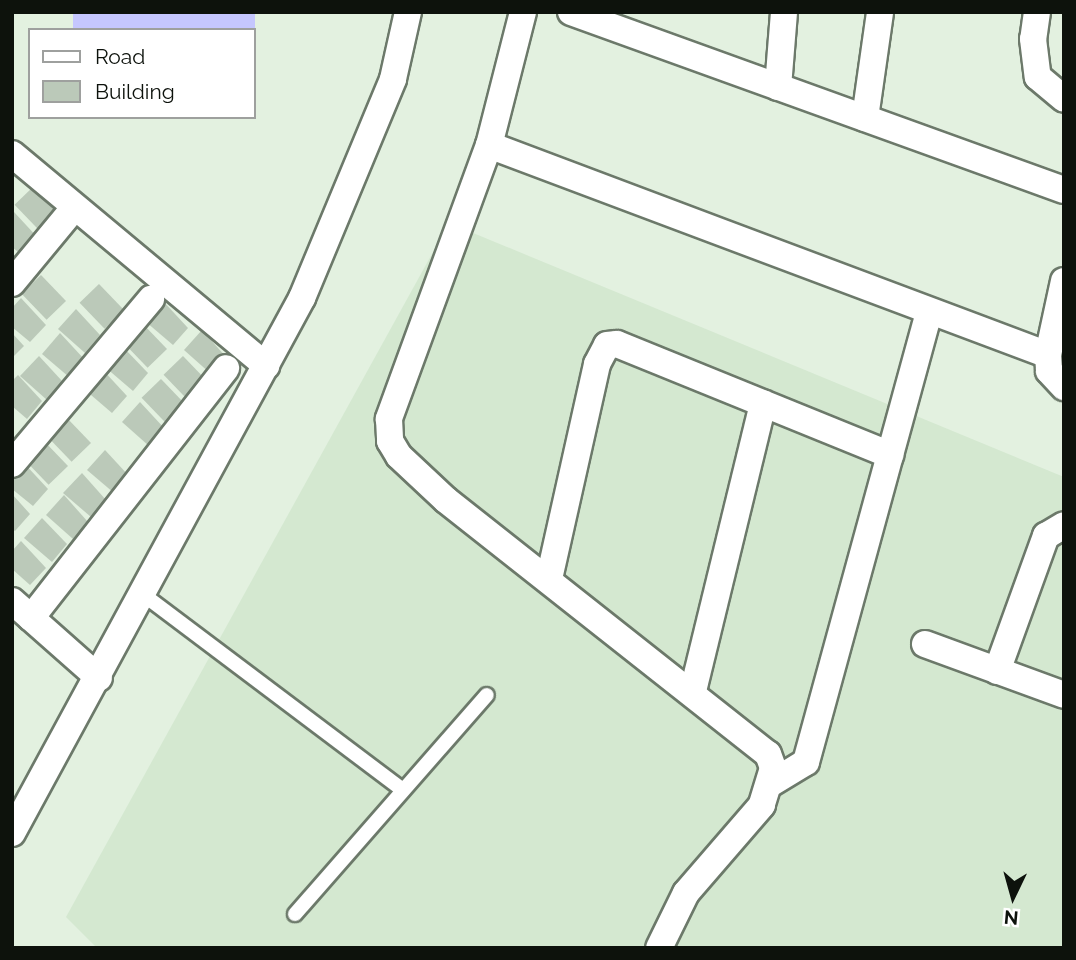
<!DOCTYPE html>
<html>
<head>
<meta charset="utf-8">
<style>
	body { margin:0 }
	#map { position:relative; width:1076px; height:960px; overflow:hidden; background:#e3f1e0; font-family:Raleway,sans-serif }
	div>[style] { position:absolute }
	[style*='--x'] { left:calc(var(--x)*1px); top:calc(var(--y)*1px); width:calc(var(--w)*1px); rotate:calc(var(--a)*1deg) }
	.built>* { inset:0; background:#d4e8d0 }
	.green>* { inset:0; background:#c5c7fe; transform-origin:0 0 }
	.building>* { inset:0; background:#bbc9b9; transform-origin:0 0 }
	.roads { filter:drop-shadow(2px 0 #6c796a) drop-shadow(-2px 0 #6c796a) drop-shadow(0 2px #6c796a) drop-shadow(0 -2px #6c796a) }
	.service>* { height:14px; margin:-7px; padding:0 7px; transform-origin:7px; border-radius:7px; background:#fff }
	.minor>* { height:26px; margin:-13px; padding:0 13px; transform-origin:13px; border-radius:13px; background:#fff }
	span { translate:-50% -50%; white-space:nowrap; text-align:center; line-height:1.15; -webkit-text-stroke:6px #fff; paint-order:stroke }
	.frame { position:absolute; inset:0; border:14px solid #0d120c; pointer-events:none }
	.legend { position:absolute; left:28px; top:28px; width:228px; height:91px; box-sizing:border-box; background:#fff; border:2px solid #9ea09e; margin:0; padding:9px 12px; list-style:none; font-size:21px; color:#0d120c }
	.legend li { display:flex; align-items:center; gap:14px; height:35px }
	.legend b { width:35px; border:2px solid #9ea09e }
	.north { position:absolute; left:978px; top:862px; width:70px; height:70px; -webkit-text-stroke:5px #fff; paint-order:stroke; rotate:185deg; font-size:19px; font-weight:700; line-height:28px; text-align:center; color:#0d120c }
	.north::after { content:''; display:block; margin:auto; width:24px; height:32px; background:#0d120c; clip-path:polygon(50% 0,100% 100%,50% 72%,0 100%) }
</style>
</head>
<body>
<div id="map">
	<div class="built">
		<div style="clip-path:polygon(449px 223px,1064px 477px,1064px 948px,97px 948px,66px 917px)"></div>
	</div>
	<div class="green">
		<div style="left:73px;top:12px;width:182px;height:24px"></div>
	</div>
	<div class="building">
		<div style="left:34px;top:186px;width:36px;height:27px;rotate:46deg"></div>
		<div style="clip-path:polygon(14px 212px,39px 239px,23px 256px,12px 247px)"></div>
		<div style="left:41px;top:275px;width:36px;height:27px;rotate:46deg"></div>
		<div style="left:99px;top:284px;width:36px;height:27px;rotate:46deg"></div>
		<div style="clip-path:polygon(21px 298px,46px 325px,30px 342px,12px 327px,12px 308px)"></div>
		<div style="clip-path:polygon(163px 301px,188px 328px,173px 345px,146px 322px)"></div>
		<div style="clip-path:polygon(76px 309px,100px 335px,85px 353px,58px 329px)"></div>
		<div style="left:142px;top:323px;width:36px;height:27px;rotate:46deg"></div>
		<div style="clip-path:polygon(202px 330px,226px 357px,211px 374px,184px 350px)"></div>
		<div style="clip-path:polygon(12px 333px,24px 346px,12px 358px)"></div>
		<div style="clip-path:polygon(60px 333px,85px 360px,69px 377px,42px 354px)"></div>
		<div style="clip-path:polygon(123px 347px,148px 373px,133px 391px,105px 367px)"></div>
		<div style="clip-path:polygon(39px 356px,63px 382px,47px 400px,20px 376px)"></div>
		<div style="left:183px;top:356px;width:36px;height:27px;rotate:46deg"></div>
		<div style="clip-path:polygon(102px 369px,127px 396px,112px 413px,84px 389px)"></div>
		<div style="clip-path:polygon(18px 375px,42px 401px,27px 419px,12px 406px,12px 381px)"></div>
		<div style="left:161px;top:379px;width:36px;height:27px;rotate:46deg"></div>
		<div style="clip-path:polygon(140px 402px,165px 429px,149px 446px,122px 422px)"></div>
		<div style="left:66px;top:417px;width:36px;height:27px;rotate:46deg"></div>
		<div style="left:43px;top:440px;width:36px;height:27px;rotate:46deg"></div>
		<div style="clip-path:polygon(105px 450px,129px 476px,114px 493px,87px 470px)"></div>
		<div style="clip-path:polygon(23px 462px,48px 489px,33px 506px,12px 489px,12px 475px)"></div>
		<div style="clip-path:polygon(82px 473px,106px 500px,91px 517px,63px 493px)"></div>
		<div style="clip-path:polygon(12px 494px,30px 514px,15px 531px,12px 529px)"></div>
		<div style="clip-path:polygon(64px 495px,88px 522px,73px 539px,46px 515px)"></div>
		<div style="clip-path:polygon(42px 518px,67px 544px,52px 562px,24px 538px)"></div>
		<div style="clip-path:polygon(21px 541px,46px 568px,30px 585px,12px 569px,12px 551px)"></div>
	</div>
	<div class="roads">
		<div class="service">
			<div style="--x:144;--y:595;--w:324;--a:37"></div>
			<div style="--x:295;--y:914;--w:291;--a:-48.8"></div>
		</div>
		<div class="minor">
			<div style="--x:523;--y:12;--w:137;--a:104.3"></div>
			<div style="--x:489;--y:145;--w:292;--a:110.1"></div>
			<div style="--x:389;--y:419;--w:22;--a:87"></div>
			<div style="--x:390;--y:441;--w:17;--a:59"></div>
			<div style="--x:399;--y:456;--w:64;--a:43.1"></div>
			<div style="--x:446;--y:500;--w:410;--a:38.3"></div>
			<div style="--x:768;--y:754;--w:15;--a:70"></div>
			<div style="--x:773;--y:768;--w:39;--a:107"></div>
			<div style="--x:762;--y:805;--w:116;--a:130.8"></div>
			<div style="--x:686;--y:893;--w:61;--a:116.1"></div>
			<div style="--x:571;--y:12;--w:524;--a:19.85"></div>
			<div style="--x:1037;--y:12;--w:27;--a:98"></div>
			<div style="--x:1033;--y:39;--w:38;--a:83"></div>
			<div style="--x:1038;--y:77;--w:34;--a:40"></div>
			<div style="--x:778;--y:87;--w:75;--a:-85.4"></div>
			<div style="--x:865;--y:118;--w:107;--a:-81.9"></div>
			<div style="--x:489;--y:145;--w:597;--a:20.59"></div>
			<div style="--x:12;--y:154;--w:331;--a:39.8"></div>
			<div style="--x:1064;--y:281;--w:76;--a:102.2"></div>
			<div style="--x:1048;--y:355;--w:16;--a:86"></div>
			<div style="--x:1049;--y:371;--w:22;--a:47"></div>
			<div style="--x:12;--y:283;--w:97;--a:-50.4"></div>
			<div style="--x:12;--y:464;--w:216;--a:-49.9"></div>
			<div style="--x:549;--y:579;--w:220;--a:-77.4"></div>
			<div style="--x:597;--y:364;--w:21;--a:-62"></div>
			<div style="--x:607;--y:345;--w:10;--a:-6"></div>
			<div style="--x:617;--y:344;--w:295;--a:22.1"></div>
			<div style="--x:12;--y:601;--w:116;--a:41.5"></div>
			<div style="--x:31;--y:618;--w:317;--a:-52"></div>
			<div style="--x:925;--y:644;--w:148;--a:20.1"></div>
			<div style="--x:997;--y:671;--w:144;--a:-70.1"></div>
			<div style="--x:1046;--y:536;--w:21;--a:-31"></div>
			<div style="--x:693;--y:691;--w:296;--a:-76.3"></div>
			<div style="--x:770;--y:784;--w:42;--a:-31.4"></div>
			<div style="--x:806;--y:762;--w:467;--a:-74.7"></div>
			<div style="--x:12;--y:833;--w:609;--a:-61.54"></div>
			<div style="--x:302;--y:298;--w:237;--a:-67.4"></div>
			<div style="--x:393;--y:79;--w:69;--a:-77.4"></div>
		</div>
	</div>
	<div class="frame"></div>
	<ul class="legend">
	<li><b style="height:9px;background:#fff"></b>Road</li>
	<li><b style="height:19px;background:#bbc9b9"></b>Building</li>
	</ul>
	<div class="north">N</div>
</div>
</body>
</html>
